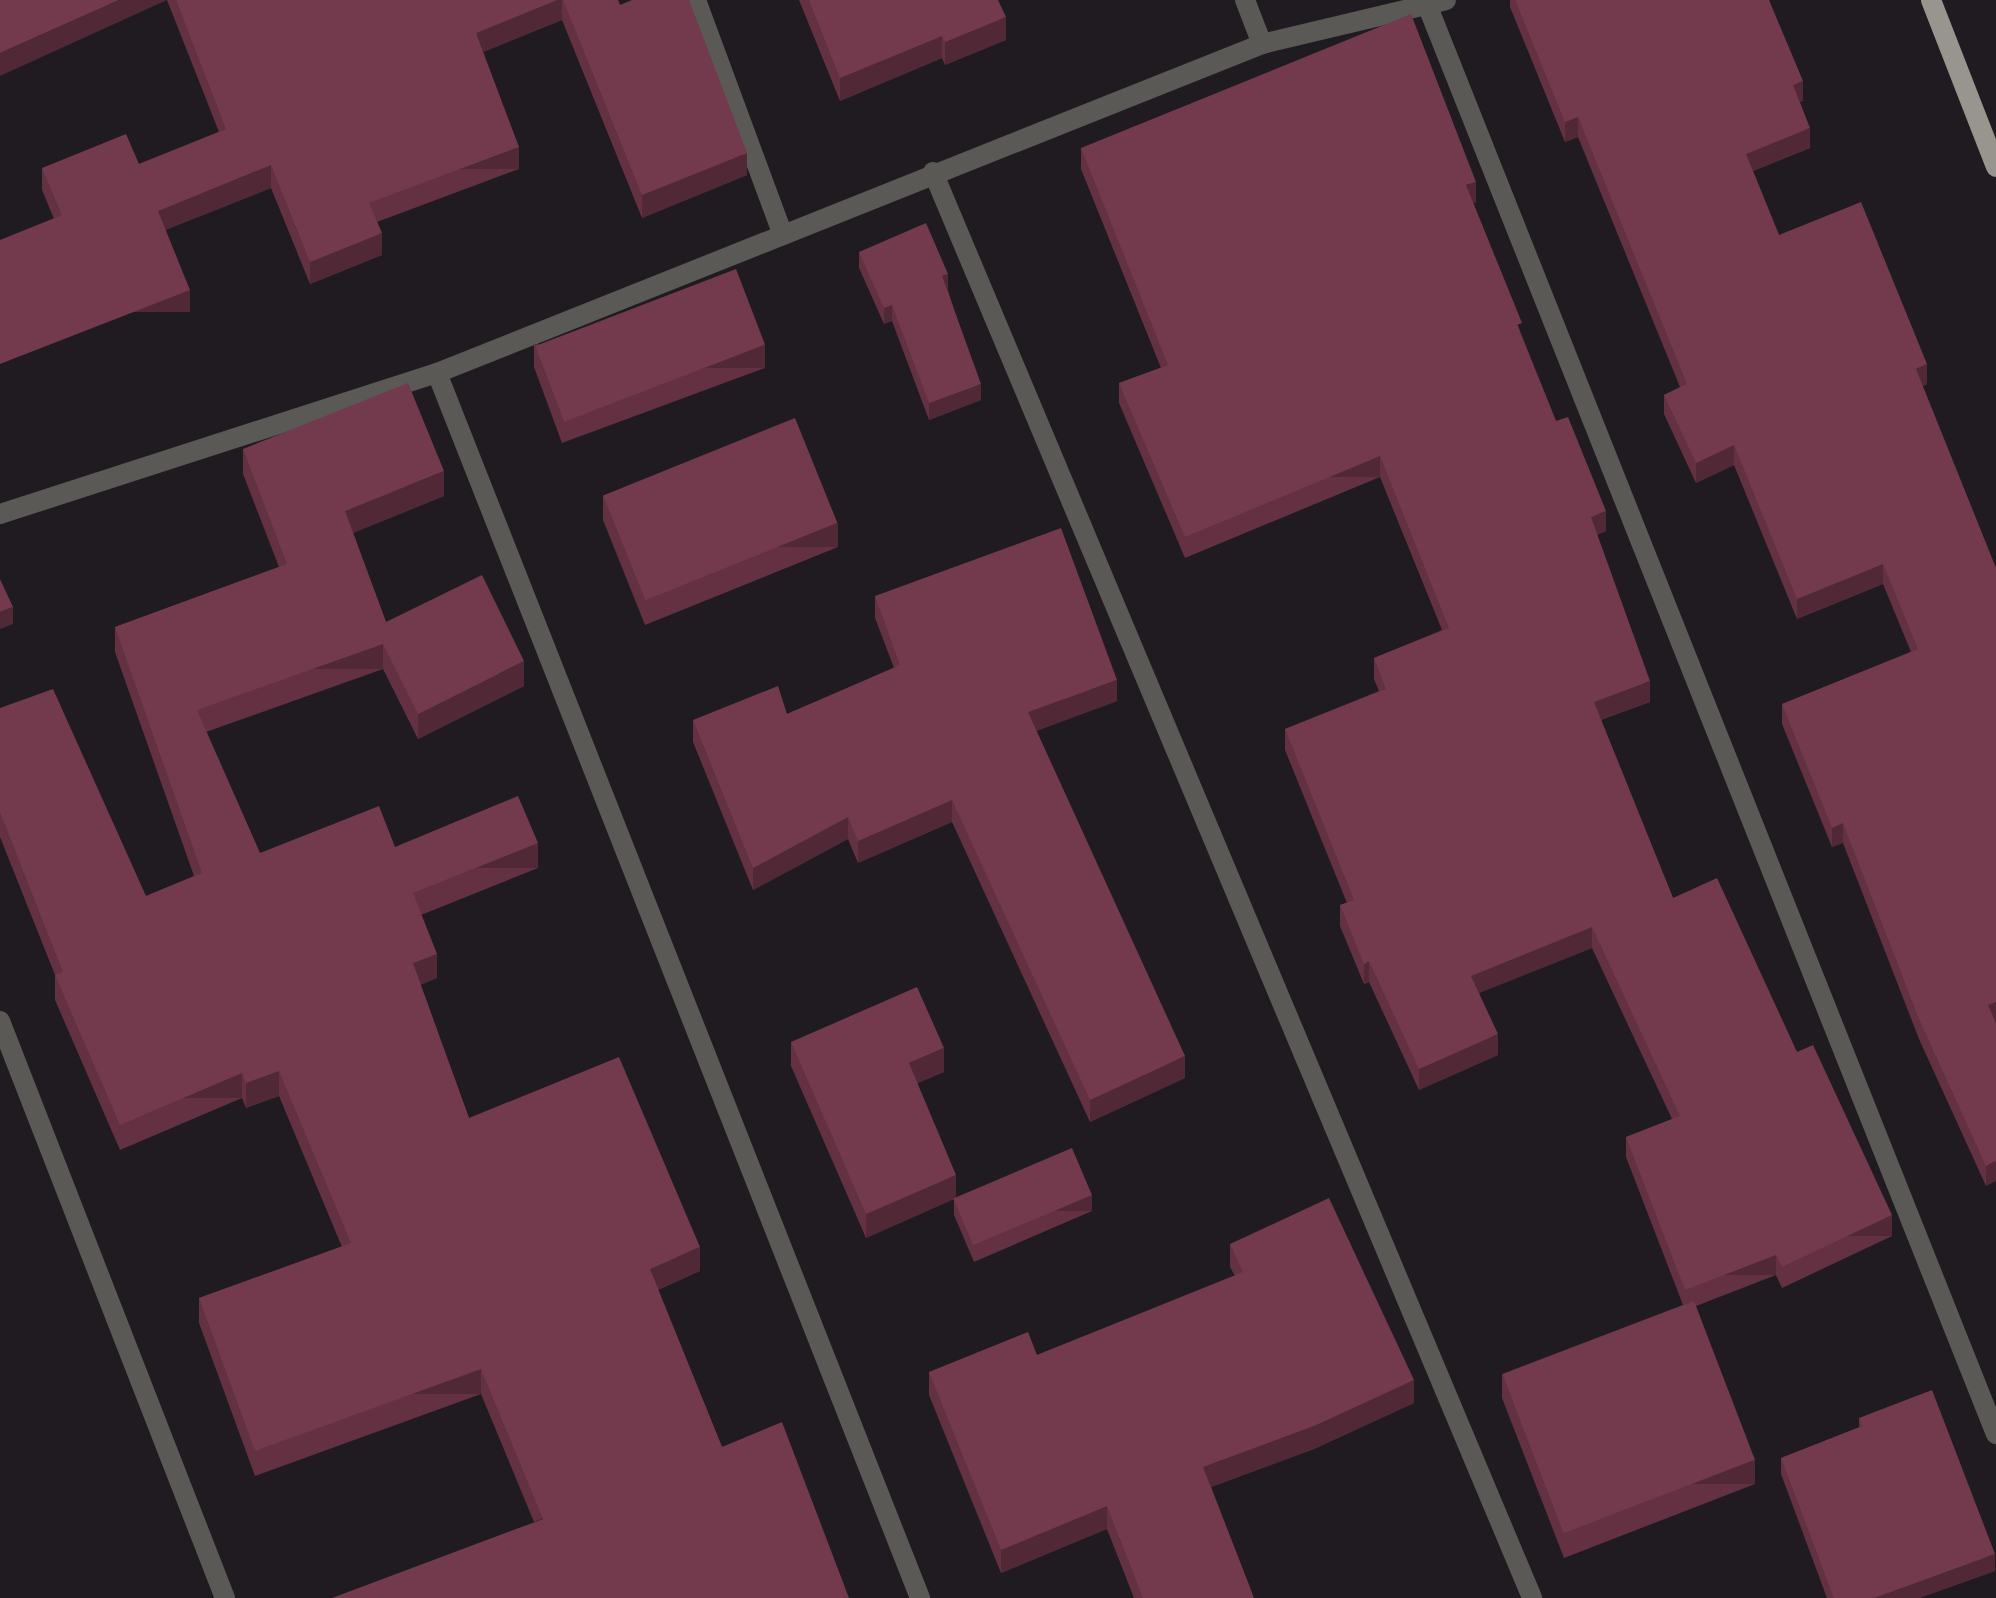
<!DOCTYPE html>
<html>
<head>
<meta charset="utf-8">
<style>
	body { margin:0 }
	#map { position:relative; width:1996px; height:1598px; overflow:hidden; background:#201b21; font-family:Mulish,sans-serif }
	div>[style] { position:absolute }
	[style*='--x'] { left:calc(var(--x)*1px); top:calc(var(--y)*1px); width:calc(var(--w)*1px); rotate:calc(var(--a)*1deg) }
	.minor>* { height:20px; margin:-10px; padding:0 10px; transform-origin:10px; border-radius:10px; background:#5a5955 }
	.major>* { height:20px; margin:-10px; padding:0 10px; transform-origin:10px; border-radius:10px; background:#97958d }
	.wall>* { inset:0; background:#633142 }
	.shaded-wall>* { inset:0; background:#502836; transform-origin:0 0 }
	.building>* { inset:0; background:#73394d; transform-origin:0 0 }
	span { translate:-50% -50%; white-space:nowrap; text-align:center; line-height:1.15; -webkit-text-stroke:6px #201b21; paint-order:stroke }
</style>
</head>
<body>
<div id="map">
	<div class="minor">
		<div style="--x:696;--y:0;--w:247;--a:69.7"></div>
		<div style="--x:1245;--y:0;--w:47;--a:68.9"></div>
		<div style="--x:1428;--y:7;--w:1536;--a:68.3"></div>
		<div style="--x:933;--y:172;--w:1547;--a:67.21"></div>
		<div style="--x:437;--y:373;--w:1317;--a:68.48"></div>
		<div style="--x:0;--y:514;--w:459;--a:-17.9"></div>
		<div style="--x:437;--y:373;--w:888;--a:-21.74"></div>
		<div style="--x:1262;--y:44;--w:189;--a:-13.4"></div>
		<div style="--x:0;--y:1021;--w:619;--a:68.7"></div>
	</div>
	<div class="major">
		<div style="--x:1931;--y:0;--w:179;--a:68.7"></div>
	</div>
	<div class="wall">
		<div style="clip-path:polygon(0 0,618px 0,620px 5px,747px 175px,642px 218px,562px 20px,483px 52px,519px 169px,377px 222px,382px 255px,310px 284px,271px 188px,165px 230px,190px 312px,54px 219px,42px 190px,42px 168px,139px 164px,219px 132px,167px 0)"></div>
		<div style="clip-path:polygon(799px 0,998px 0,1006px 40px,945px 65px,942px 58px,840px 101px)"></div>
		<div style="clip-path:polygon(1510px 0,1769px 0,1803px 101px,1800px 102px,1810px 148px,1753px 171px,1779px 235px,1927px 384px,1923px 386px,1995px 1022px,1986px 1186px,1919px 1039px,1843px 843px,1832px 847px,1782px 724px,1782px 704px,1911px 652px,1883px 584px,1797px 619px,1734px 465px,1696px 483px,1664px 414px,1664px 395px,1680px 387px,1578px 137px,1565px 142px,1510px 7px)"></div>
		<div style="clip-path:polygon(1081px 148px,1476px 202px,1473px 203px,1522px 336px,1556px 421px,1606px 531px,1597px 535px,1650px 702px,1601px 720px,1673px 898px,1797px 1052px,1892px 1236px,1782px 1288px,1776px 1275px,1696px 1306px,1755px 1484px,1564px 1558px,1502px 1398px,1502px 1374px,1683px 1305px,1626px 1157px,1626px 1137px,1672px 1119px,1592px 948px,1479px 993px,1498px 1055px,1419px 1090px,1369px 982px,1364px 984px,1340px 926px,1340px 905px,1347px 903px,1285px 750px,1285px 729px,1379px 691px,1374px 679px,1374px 658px,1442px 630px,1380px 477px,1185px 558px,1119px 403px,1119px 383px,1161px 368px,1081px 169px)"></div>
		<div style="clip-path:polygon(859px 252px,948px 290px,981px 400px,929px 420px,892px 321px,884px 324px,859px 268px)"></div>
		<div style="clip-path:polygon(534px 344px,765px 368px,562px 443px,534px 367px)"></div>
		<div style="clip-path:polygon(243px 449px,444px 496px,353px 533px,386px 622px,524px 686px,418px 739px,383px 669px,206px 732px,260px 853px,395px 847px,538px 868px,421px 915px,437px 978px,420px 985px,469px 1118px,700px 1271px,658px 1290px,722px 1447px,534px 1522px,481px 1394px,255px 1476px,199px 1323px,199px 1298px,342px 1247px,279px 1096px,246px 1108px,242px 1098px,120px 1150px,55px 1000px,55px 975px,0 837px,0 708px,146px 896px,194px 876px,115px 652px,115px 627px,279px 567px,243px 474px)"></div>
		<div style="clip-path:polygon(603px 496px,838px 547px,645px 625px,603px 520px)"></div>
		<div style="clip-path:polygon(875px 596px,1117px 701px,1036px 731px,1185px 1078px,1090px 1122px,952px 822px,858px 863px,848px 839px,753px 890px,693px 742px,693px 720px,787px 714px,894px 668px,875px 618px)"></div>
		<div style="clip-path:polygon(791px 1042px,944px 1072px,917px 1083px,956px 1198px,1092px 1211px,974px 1262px,954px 1215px,954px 1199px,866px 1238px,791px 1066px)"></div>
		<div style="clip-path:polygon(1230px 1244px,1414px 1403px,1314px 1449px,1211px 1487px,1254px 1598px,1134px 1598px,1107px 1529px,1001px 1573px,929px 1395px,929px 1372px,1037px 1355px,1235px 1276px,1230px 1267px)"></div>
		<div style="clip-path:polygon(1859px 1418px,1995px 1571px,1919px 1598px,1827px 1598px,1781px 1474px,1781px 1458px,1859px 1428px)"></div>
	</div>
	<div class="shaded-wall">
		<div style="clip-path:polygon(119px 0,167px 0,0 76px,0 53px)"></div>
		<div style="clip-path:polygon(557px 0,562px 0,562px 20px,476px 55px,476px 33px)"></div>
		<div style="clip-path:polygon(1006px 17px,1006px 40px,945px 65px,945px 42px)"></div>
		<div style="clip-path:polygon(942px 36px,942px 58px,840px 101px,840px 78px)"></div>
		<div style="clip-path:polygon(1803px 81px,1803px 101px,1793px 105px,1793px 85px)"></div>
		<div style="clip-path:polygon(1578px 117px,1578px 137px,1565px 142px,1565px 122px)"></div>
		<div style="clip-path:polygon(1810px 128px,1810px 148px,1746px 174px,1746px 154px)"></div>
		<div style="left:519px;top:147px;width:22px;height:160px;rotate:90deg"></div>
		<div style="clip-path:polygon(747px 153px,747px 175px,642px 218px,642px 195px)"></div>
		<div style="clip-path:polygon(271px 165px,271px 188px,158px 233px,158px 211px)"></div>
		<div style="clip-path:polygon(1476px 182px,1476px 202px,1466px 206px,1466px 185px)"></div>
		<div style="clip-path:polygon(382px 233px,382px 255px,310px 284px,310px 262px)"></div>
		<div style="clip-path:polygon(948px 274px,948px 290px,942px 293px,942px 276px)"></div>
		<div style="left:190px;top:290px;width:22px;height:204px;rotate:90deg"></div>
		<div style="clip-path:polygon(892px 305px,892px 321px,884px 324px,884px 308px)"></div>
		<div style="left:765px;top:345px;width:23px;height:216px;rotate:90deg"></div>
		<div style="clip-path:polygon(1927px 364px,1927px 384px,1916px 389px,1916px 369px)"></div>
		<div style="clip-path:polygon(981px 384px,981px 400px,929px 420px,929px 403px)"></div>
		<div style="clip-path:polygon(1734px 445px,1734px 465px,1696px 483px,1696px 463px)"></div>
		<div style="left:1380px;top:456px;width:21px;height:211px;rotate:90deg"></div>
		<div style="clip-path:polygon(444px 471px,444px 496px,345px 536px,345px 511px)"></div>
		<div style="clip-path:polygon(1606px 511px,1606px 531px,1591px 537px,1591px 517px)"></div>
		<div style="left:838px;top:523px;width:24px;height:208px;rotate:90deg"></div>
		<div style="clip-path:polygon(1883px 564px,1883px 584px,1797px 619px,1797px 599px)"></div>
		<div style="clip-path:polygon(13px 607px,13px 624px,0 629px,0 612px)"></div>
		<div style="left:383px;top:644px;width:25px;height:197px;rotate:90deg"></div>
		<div style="clip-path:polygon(524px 661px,524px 686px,418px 739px,418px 714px)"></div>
		<div style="clip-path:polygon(1117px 680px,1117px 701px,1028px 734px,1028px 712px)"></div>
		<div style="clip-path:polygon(1650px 681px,1650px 702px,1594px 722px,1594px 702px)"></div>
		<div style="clip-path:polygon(952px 800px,952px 822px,858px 863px,858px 841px)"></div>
		<div style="clip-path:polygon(848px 817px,848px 839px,753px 890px,753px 868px)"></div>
		<div style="clip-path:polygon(1843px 823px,1843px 843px,1832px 847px,1832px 828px)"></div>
		<div style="left:538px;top:843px;width:25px;height:135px;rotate:90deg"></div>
		<div style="clip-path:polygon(1592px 927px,1592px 948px,1471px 996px,1471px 976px)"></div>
		<div style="clip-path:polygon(437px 954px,437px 978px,413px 988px,413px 963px)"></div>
		<div style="clip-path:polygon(1369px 961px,1369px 982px,1364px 984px,1364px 964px)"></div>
		<div style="clip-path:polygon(1996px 1002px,1996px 1021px,1988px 1025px,1988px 1005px)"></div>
		<div style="clip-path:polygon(1498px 1034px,1498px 1055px,1419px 1090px,1419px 1069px)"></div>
		<div style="clip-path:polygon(944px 1048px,944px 1072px,909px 1087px,909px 1063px)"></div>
		<div style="clip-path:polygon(1185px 1056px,1185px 1078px,1090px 1122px,1090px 1100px)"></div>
		<div style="clip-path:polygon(279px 1071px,279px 1096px,246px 1108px,246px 1083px)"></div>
		<div style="left:242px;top:1073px;width:25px;height:133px;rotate:90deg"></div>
		<div style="clip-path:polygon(1996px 1161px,1996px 1181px,1986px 1186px,1986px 1166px)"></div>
		<div style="clip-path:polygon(956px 1175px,956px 1198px,866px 1238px,866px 1214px)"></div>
		<div style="left:1092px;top:1195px;width:16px;height:129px;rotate:90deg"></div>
		<div style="left:1892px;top:1215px;width:21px;height:122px;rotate:90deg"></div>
		<div style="clip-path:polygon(700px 1247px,700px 1271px,650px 1293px,650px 1269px)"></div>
		<div style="left:1776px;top:1255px;width:20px;height:97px;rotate:90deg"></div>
		<div style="left:481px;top:1369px;width:25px;height:240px;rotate:90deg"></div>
		<div style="clip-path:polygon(1414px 1380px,1414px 1403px,1314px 1449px,1203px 1490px,1203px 1467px)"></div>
		<div style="left:1755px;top:1460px;width:24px;height:205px;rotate:90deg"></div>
		<div style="clip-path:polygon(1107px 1506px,1107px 1529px,1001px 1573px,1001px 1550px)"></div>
		<div style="clip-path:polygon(1995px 1554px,1995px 1571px,1919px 1598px,1874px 1598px)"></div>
	</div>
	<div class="building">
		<div style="clip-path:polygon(0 0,119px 0,0 53px)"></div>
		<div style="clip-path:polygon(176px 0,557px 0,476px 33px,519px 147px,369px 203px,382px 233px,310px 262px,271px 165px,158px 211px,190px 290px,0 364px,0 240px,62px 215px,42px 168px,126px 134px,139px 164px,226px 129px)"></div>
		<div style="clip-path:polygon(563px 0,618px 0,620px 5px,632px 0,689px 0,747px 153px,642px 195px)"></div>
		<div style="clip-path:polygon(809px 0,998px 0,1006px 17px,945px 42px,942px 36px,840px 78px)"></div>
		<div style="clip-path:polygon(1515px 0,1769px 0,1803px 81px,1793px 85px,1810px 128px,1746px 154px,1779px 235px,1861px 202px,1927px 364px,1916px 369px,1996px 568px,1996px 1002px,1988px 1005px,1996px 1023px,1996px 1161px,1986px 1166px,1919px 1019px,1843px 823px,1832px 828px,1782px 704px,1918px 649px,1883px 564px,1797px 599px,1734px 445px,1696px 463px,1664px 395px,1687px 384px,1578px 117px,1565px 122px)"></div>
		<div style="clip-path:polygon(1411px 14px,1476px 182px,1466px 185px,1522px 323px,1517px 325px,1556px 421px,1568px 417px,1606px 511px,1591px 517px,1650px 681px,1594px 702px,1673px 898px,1717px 878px,1797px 1052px,1813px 1045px,1892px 1215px,1782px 1267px,1776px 1255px,1685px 1290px,1626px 1137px,1680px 1116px,1592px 927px,1471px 976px,1498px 1034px,1419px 1069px,1369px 961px,1364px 964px,1340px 905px,1354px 900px,1285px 729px,1386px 689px,1374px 658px,1449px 628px,1380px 456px,1185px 537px,1119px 383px,1168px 365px,1081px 148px)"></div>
		<div style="clip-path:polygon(926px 223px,948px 274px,942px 276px,981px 384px,929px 403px,892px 305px,884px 308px,859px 252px)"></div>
		<div style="left:736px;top:269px;width:81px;height:215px;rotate:69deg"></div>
		<div style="clip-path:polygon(408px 383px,444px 471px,345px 511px,386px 622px,482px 575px,524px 661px,418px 714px,383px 644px,197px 710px,260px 853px,379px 806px,395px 847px,518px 796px,538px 843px,413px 893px,437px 954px,413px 963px,469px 1118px,619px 1057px,700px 1247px,650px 1269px,722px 1447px,782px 1422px,849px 1598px,332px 1598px,543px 1519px,481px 1369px,255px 1451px,199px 1298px,351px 1243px,279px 1071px,246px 1083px,242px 1073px,120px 1125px,55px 975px,63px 972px,0 812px,0 708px,53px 689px,146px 896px,202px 873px,115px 627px,287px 564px,243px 449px)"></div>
		<div style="left:795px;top:418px;width:113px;height:207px;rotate:68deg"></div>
		<div style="clip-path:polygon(1061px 528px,1117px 680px,1028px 712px,1185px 1056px,1090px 1100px,952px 800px,858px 841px,848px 817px,753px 868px,693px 720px,778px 686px,787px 714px,900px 665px,875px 596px)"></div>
		<div style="clip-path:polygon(0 579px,13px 607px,0 612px)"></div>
		<div style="clip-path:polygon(917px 987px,944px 1048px,909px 1063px,956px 1175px,866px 1214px,791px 1042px)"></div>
		<div style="left:1072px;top:1148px;width:51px;height:129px;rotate:67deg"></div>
		<div style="clip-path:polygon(1329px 1198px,1414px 1380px,1314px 1426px,1203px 1467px,1254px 1598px,1143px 1598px,1107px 1506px,1001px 1550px,929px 1372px,1028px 1332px,1037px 1355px,1243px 1272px,1230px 1244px)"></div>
		<div style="left:1694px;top:1301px;width:170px;height:205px;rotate:69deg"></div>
		<div style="clip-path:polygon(1932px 1390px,1995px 1554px,1874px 1598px,1834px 1598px,1781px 1458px,1862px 1426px,1859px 1418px)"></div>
	</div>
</div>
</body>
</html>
